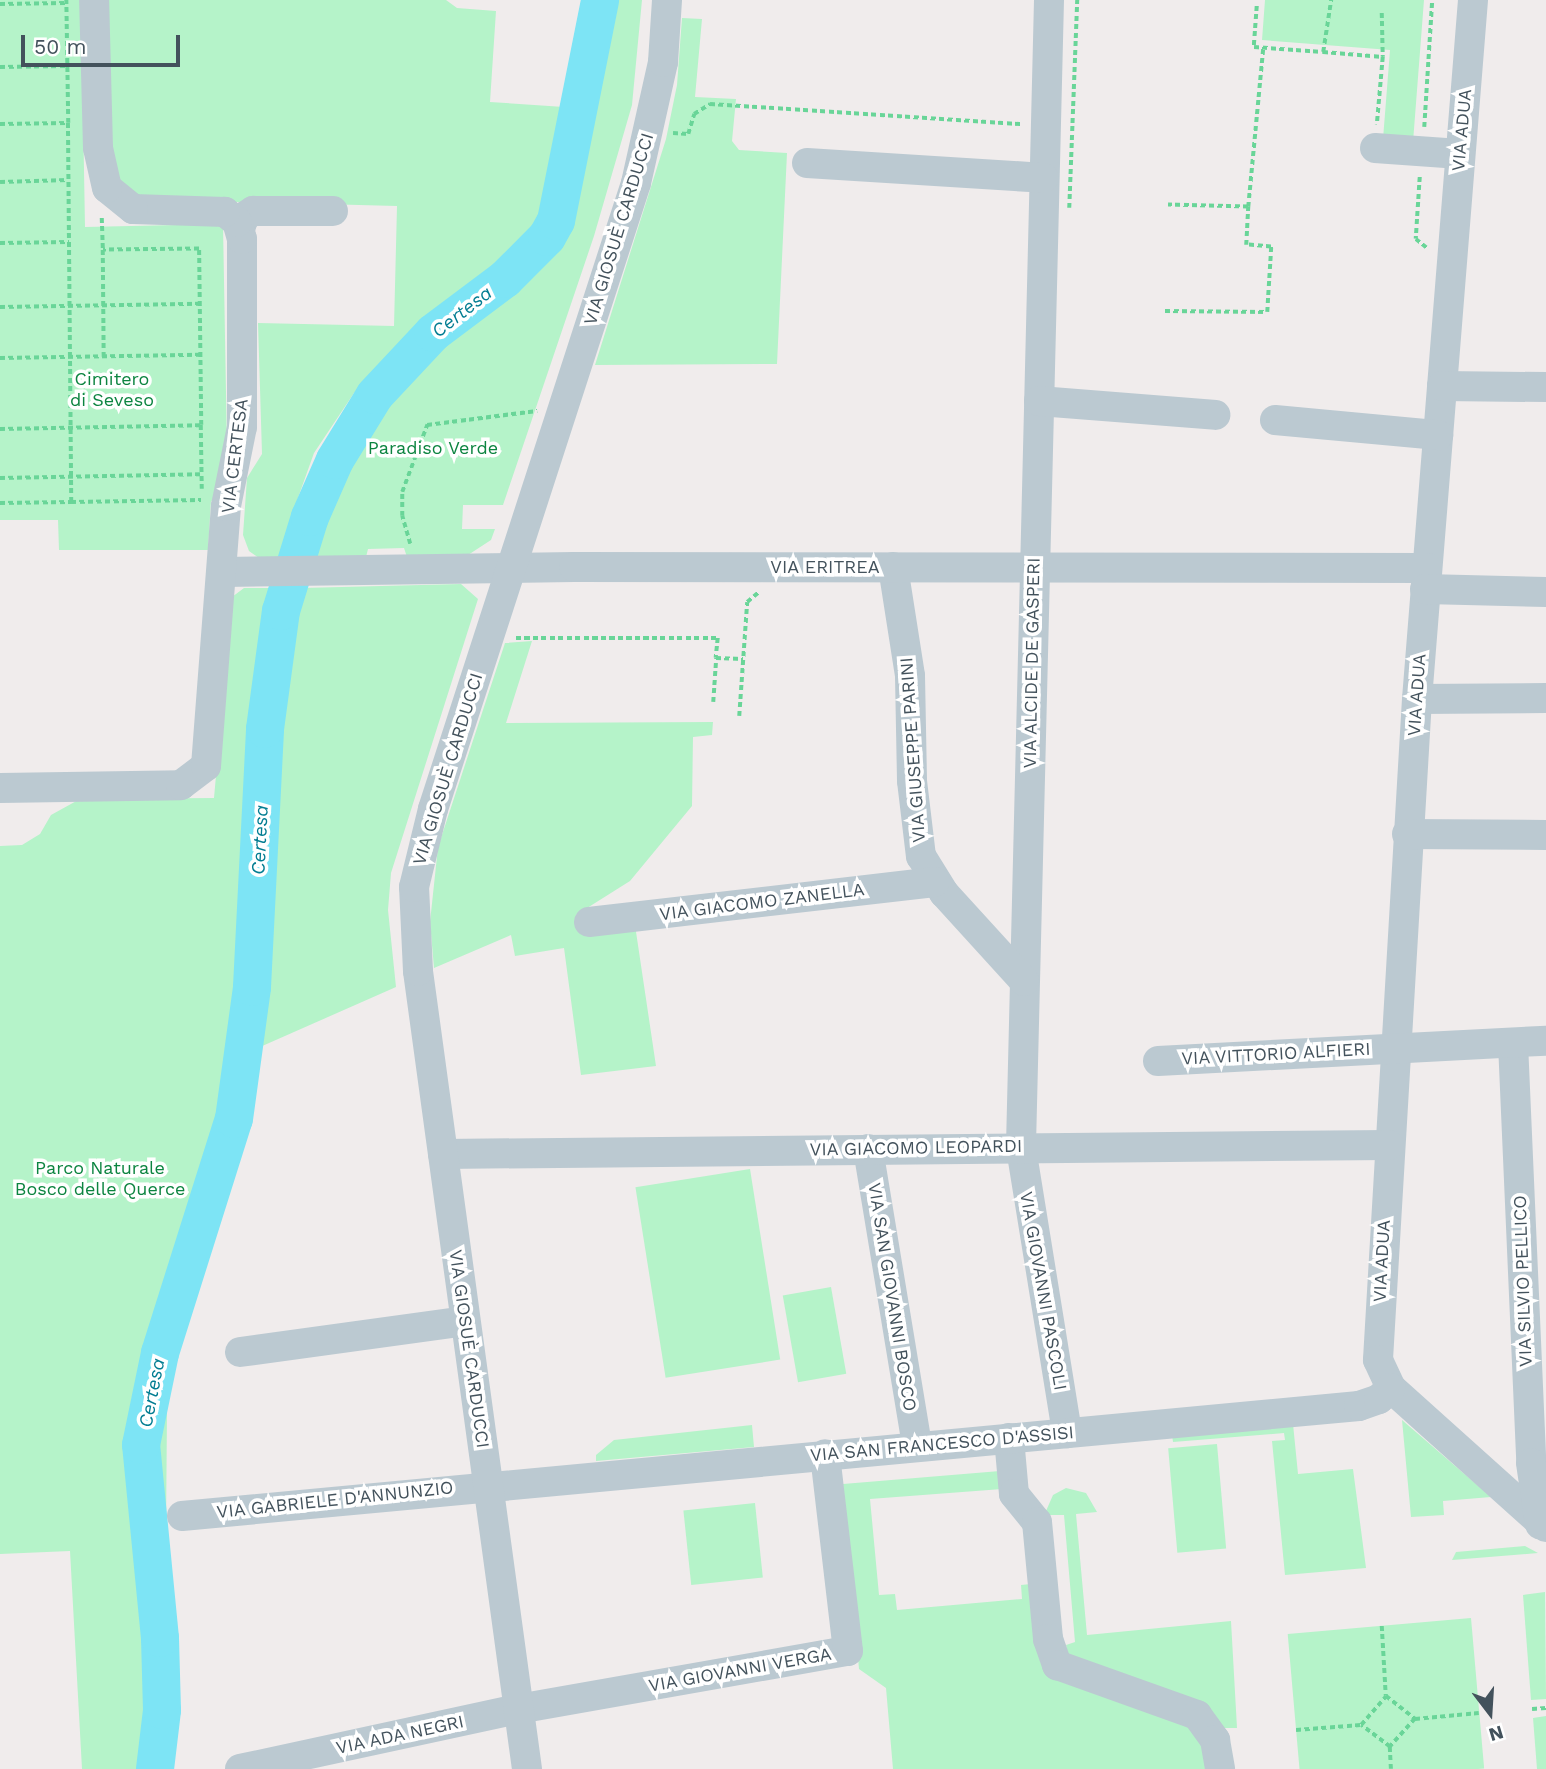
<!DOCTYPE html>
<html>
<head>
<meta charset="utf-8">
<style>
	body { margin:0 }
	#map { position:relative; width:1546px; height:1769px; overflow:hidden; background:#f0ecec; font-family:"Work Sans",sans-serif }
	div>[style] { position:absolute }
	[style*='--x'] { left:calc(var(--x)*1px); top:calc(var(--y)*1px); width:calc(var(--w)*1px); rotate:calc(var(--a)*1deg) }
	.green>* { inset:0; background:#b5f3c9; transform-origin:0 0 }
	.river>* { height:38px; margin:-19px; padding:0 19px; transform-origin:19px; border-radius:19px; background:#7de4f5 }
	.path>* { height:3.5px; margin-top:-1.75px; transform-origin:0; background:repeating-linear-gradient(90deg,#69d598 0 5px,transparent 0 8.5px) }
	.minor>* { height:30px; margin:-15px; padding:0 15px; transform-origin:15px; border-radius:15px; background:#bbc9d1 }
	span { translate:-50% -50%; white-space:nowrap; text-align:center; line-height:1.15; -webkit-text-stroke:7px #fff; paint-order:stroke }
	.street-label { font-size:18px; color:#43525c }
	.park-label { font-size:18px; color:#0c8440 }
	.water-label { font-size:19px; color:#037d92; font-style:italic }
	.north { position:absolute; left:1455px; top:1678px; width:70px; height:70px; -webkit-text-stroke:5px #fff; paint-order:stroke; rotate:163deg; font-size:19px; font-weight:700; line-height:28px; text-align:center; color:#43525c }
	.north::after { content:''; display:block; margin:auto; width:24px; height:32px; background:#43525c; clip-path:polygon(50% 0,100% 100%,50% 72%,0 100%) }
	.scale { position:absolute; left:21px; top:35px; width:159px; height:32px; box-sizing:border-box; border:4px solid #43525c; border-top:0; padding-left:9px; font-size:21px; line-height:24px; white-space:nowrap; color:#43525c; -webkit-text-stroke:5px #fff; paint-order:stroke }
</style>
</head>
<body>
<div id="map">
	<div class="green">
		<div style="clip-path:polygon(0 0,81px 0,85px 227px,223px 224px,227px 449px,216px 500px,211px 501px,208px 550px,59px 550px,58px 520px,0 520px)"></div>
		<div style="clip-path:polygon(104px 0,446px 0,457px 8px,496px 11px,490px 102px,564px 107px,547px 210px,538px 233px,519px 254px,403px 339px,354px 393px,314px 453px,290px 520px,285px 558px,259px 558px,249px 551px,243px 535px,247px 478px,262px 454px,258px 323px,394px 326px,397px 206px,163px 200px,130px 194px,112px 171px)"></div>
		<div style="clip-path:polygon(611px 0,642px 0,632px 105px,594px 236px,503px 505px,463px 505px,462px 529px,495px 529px,491px 540px,468px 555px,407px 557px,404px 548px,368px 549px,366px 557px,313px 557px,350px 457px,371px 421px,450px 337px,536px 271px,563px 235px)"></div>
		<div style="clip-path:polygon(1265px 0,1424px 0,1413px 142px,1383px 139px,1390px 50px,1262px 40px)"></div>
		<div style="clip-path:polygon(682px 18px,702px 19px,695px 97px,736px 99px,732px 141px,739px 150px,787px 153px,777px 364px,595px 365px,666px 139px,677px 85px)"></div>
		<div style="clip-path:polygon(461px 584px,478px 599px,391px 873px,388px 910px,396px 987px,260px 1047px,272px 804px,289px 660px,302px 588px)"></div>
		<div style="clip-path:polygon(244px 588px,277px 588px,266px 631px,257px 719px,234px 1064px,222px 1128px,200px 1204px,155px 1314px,125px 1447px,152px 1689px,151px 1730px,143px 1769px,82px 1769px,70px 1551px,0 1554px,0 846px,22px 845px,40px 834px,51px 815px,80px 799px,214px 798px,232px 597px)"></div>
		<div style="clip-path:polygon(532px 641px,506px 723px,713px 722px,712px 735px,693px 737px,692px 806px,630px 881px,576px 915px,579px 933px,635px 925px,656px 1066px,581px 1075px,564px 948px,515px 956px,511px 935px,434px 968px,430px 922px,438px 847px,505px 643px)"></div>
		<div style="left:750px;top:1169px;width:193px;height:116px;rotate:81deg"></div>
		<div style="left:831px;top:1287px;width:88px;height:49px;rotate:80deg"></div>
		<div style="clip-path:polygon(175px 1360px,167px 1410px,166px 1533px,150px 1436px)"></div>
		<div style="clip-path:polygon(1402px 1420px,1491px 1497px,1443px 1501px,1444px 1515px,1411px 1517px)"></div>
		<div style="clip-path:polygon(1293px 1424px,1298px 1474px,1353px 1469px,1366px 1568px,1285px 1575px,1272px 1441px,1285px 1440px,1284px 1433px,1173px 1442px,1172px 1435px)"></div>
		<div style="clip-path:polygon(752px 1425px,754px 1447px,596px 1461px,596px 1455px,614px 1440px)"></div>
		<div style="left:1217px;top:1444px;width:105px;height:49px;rotate:85deg"></div>
		<div style="clip-path:polygon(1000px 1471px,1002px 1489px,870px 1499px,879px 1595px,895px 1594px,897px 1610px,1022px 1599px,1021px 1585px,1031px 1584px,1041px 1664px,1197px 1727px,1213px 1769px,893px 1769px,886px 1688px,859px 1669px,843px 1484px)"></div>
		<div style="clip-path:polygon(1066px 1488px,1086px 1493px,1097px 1512px,1076px 1514px,1087px 1635px,1231px 1621px,1237px 1728px,1222px 1728px,1070px 1662px,1066px 1645px,1075px 1642px,1064px 1515px,1048px 1515px,1046px 1511px,1053px 1495px)"></div>
		<div style="left:755px;top:1503px;width:75px;height:72px;rotate:84deg"></div>
		<div style="clip-path:polygon(1525px 1546px,1538px 1553px,1452px 1560px,1456px 1552px)"></div>
		<div style="clip-path:polygon(1545px 1592px,1546px 1699px,1531px 1700px,1523px 1595px)"></div>
		<div style="left:1471px;top:1618px;width:151px;height:184px;rotate:85deg"></div>
		<div style="clip-path:polygon(1546px 1716px,1546px 1769px,1537px 1769px,1533px 1718px)"></div>
	</div>
	<div class="river">
		<div style="--x:155;--y:1769;--w:59;--a:-83.2"></div>
		<div style="--x:162;--y:1710;--w:72;--a:-91.6"></div>
		<div style="--x:160;--y:1638;--w:194;--a:-95.6"></div>
		<div style="--x:141;--y:1445;--w:94;--a:-78.3"></div>
		<div style="--x:160;--y:1353;--w:245;--a:-72.5"></div>
		<div style="--x:234;--y:1119;--w:133;--a:-82.2"></div>
		<div style="--x:252;--y:987;--w:258;--a:-87.1"></div>
		<div style="--x:265;--y:729;--w:119;--a:-82.3"></div>
		<div style="--x:281;--y:611;--w:98;--a:-72.9"></div>
		<div style="--x:310;--y:517;--w:62;--a:-66.3"></div>
		<div style="--x:335;--y:460;--w:76;--a:-58.4"></div>
		<div style="--x:375;--y:395;--w:85;--a:-46.9"></div>
		<div style="--x:433;--y:333;--w:90;--a:-36.9"></div>
		<div style="--x:505;--y:279;--w:59;--a:-45"></div>
		<div style="--x:547;--y:237;--w:18;--a:-61"></div>
		<div style="--x:556;--y:221;--w:225;--a:-78.7"></div>
	</div>
	<div class="path">
		<div style="--x:0;--y:4;--w:66;--a:-0.9"></div>
		<div style="--x:1257;--y:6;--w:41;--a:94.2"></div>
		<div style="--x:1254;--y:47;--w:69;--a:4.1"></div>
		<div style="--x:1323;--y:52;--w:53;--a:-81.3"></div>
		<div style="--x:1382;--y:13;--w:44;--a:88.7"></div>
		<div style="--x:1323;--y:52;--w:60;--a:4.8"></div>
		<div style="--x:1383;--y:57;--w:68;--a:95"></div>
		<div style="--x:0;--y:67;--w:67;--a:-0.9"></div>
		<div style="--x:0;--y:124;--w:68;--a:-0.8"></div>
		<div style="--x:68;--y:123;--w:123;--a:-90.9"></div>
		<div style="--x:1424;--y:127;--w:127;--a:-86.4"></div>
		<div style="--x:673;--y:133;--w:15;--a:4"></div>
		<div style="--x:688;--y:134;--w:21;--a:-73"></div>
		<div style="--x:694;--y:114;--w:19;--a:-32"></div>
		<div style="--x:710;--y:104;--w:314;--a:3.7"></div>
		<div style="--x:1420;--y:177;--w:62;--a:93.7"></div>
		<div style="--x:1416;--y:239;--w:14;--a:39"></div>
		<div style="--x:0;--y:182;--w:68;--a:-1.7"></div>
		<div style="--x:1248;--y:207;--w:161;--a:-84.6"></div>
		<div style="--x:1069;--y:208;--w:208;--a:-87.8"></div>
		<div style="--x:102;--y:218;--w:32;--a:88"></div>
		<div style="--x:0;--y:243;--w:69;--a:-0.8"></div>
		<div style="--x:0;--y:307;--w:200;--a:-0.9"></div>
		<div style="--x:1165;--y:311;--w:102;--a:0.6"></div>
		<div style="--x:1267;--y:312;--w:65;--a:-86.5"></div>
		<div style="--x:1271;--y:247;--w:25;--a:-175"></div>
		<div style="--x:1246;--y:245;--w:38;--a:-87"></div>
		<div style="--x:1248;--y:207;--w:80;--a:-178.6"></div>
		<div style="--x:0;--y:358;--w:200;--a:-0.9"></div>
		<div style="--x:201;--y:425;--w:64;--a:89.1"></div>
		<div style="--x:0;--y:429;--w:201;--a:-1.1"></div>
		<div style="--x:201;--y:425;--w:176;--a:-90.7"></div>
		<div style="--x:199;--y:249;--w:96;--a:179.4"></div>
		<div style="--x:103;--y:250;--w:107;--a:89.5"></div>
		<div style="--x:0;--y:478;--w:201;--a:-1.1"></div>
		<div style="--x:71;--y:502;--w:130;--a:-0.9"></div>
		<div style="--x:0;--y:503;--w:71;--a:-0.8"></div>
		<div style="--x:71;--y:502;--w:379;--a:-90.5"></div>
		<div style="--x:410;--y:544;--w:29;--a:-106"></div>
		<div style="--x:402;--y:516;--w:24;--a:-90"></div>
		<div style="--x:402;--y:492;--w:72;--a:-69.5"></div>
		<div style="--x:427;--y:425;--w:111;--a:-7.3"></div>
		<div style="--x:516;--y:638;--w:202;--a:0"></div>
		<div style="--x:718;--y:638;--w:20;--a:96"></div>
		<div style="--x:713;--y:702;--w:44;--a:-86.1"></div>
		<div style="--x:716;--y:658;--w:27;--a:2"></div>
		<div style="--x:739;--y:716;--w:114;--a:-86"></div>
		<div style="--x:747;--y:602;--w:16;--a:-40"></div>
		<div style="--x:1382;--y:1626;--w:70;--a:86.7"></div>
		<div style="--x:1532;--y:1709;--w:14;--a:-4"></div>
		<div style="--x:1415;--y:1719;--w:64;--a:-5.4"></div>
		<div style="--x:1296;--y:1730;--w:65;--a:-4.4"></div>
		<div style="--x:1390;--y:1747;--w:36;--a:-143"></div>
		<div style="--x:1361;--y:1725;--w:38;--a:-49"></div>
		<div style="--x:1386;--y:1696;--w:37;--a:38"></div>
		<div style="--x:1415;--y:1719;--w:38;--a:132"></div>
		<div style="--x:1390;--y:1747;--w:22;--a:87"></div>
	</div>
	<div class="minor">
		<div style="--x:1049;--y:0;--w:1148;--a:91.4"></div>
		<div style="--x:1021;--y:1148;--w:289;--a:80.8"></div>
		<div style="--x:1473;--y:0;--w:701;--a:94.58"></div>
		<div style="--x:1417;--y:699;--w:662;--a:93.38"></div>
		<div style="--x:1378;--y:1360;--w:31;--a:65"></div>
		<div style="--x:1391;--y:1388;--w:208;--a:41.9"></div>
		<div style="--x:1375;--y:148;--w:85;--a:4"></div>
		<div style="--x:807;--y:163;--w:237;--a:3.6"></div>
		<div style="--x:240;--y:229;--w:13;--a:-72"></div>
		<div style="--x:244;--y:217;--w:11;--a:-34"></div>
		<div style="--x:253;--y:211;--w:80;--a:0"></div>
		<div style="--x:1442;--y:386;--w:104;--a:0.6"></div>
		<div style="--x:1039;--y:401;--w:177;--a:4.5"></div>
		<div style="--x:1275;--y:420;--w:164;--a:5.3"></div>
		<div style="--x:893;--y:567;--w:110;--a:81.1"></div>
		<div style="--x:910;--y:676;--w:105;--a:88.9"></div>
		<div style="--x:912;--y:781;--w:76;--a:83.2"></div>
		<div style="--x:921;--y:856;--w:44;--a:58.1"></div>
		<div style="--x:944;--y:893;--w:119;--a:47.7"></div>
		<div style="--x:224;--y:572;--w:350;--a:-0.8"></div>
		<div style="--x:574;--y:567;--w:853;--a:0.07"></div>
		<div style="--x:1425;--y:589;--w:121;--a:1.4"></div>
		<div style="--x:1417;--y:699;--w:129;--a:-0.4"></div>
		<div style="--x:0;--y:788;--w:181;--a:-0.9"></div>
		<div style="--x:181;--y:785;--w:31;--a:-37"></div>
		<div style="--x:206;--y:766;--w:261;--a:-85.6"></div>
		<div style="--x:226;--y:506;--w:81;--a:-78.6"></div>
		<div style="--x:242;--y:427;--w:188;--a:-90"></div>
		<div style="--x:242;--y:239;--w:18;--a:-106"></div>
		<div style="--x:237;--y:222;--w:16;--a:-140"></div>
		<div style="--x:225;--y:212;--w:92;--a:-178.1"></div>
		<div style="--x:133;--y:209;--w:33;--a:-141"></div>
		<div style="--x:107;--y:188;--w:41;--a:-102.7"></div>
		<div style="--x:98;--y:148;--w:148;--a:-91.5"></div>
		<div style="--x:1407;--y:834;--w:139;--a:0.4"></div>
		<div style="--x:589;--y:922;--w:348;--a:-6.6"></div>
		<div style="--x:1513;--y:1043;--w:420;--a:87.5"></div>
		<div style="--x:1531;--y:1463;--w:62;--a:81.6"></div>
		<div style="--x:1158;--y:1061;--w:389;--a:-3"></div>
		<div style="--x:868;--y:1149;--w:301;--a:80.6"></div>
		<div style="--x:443;--y:1154;--w:946;--a:-0.55"></div>
		<div style="--x:240;--y:1352;--w:227;--a:-7.8"></div>
		<div style="--x:1009;--y:1438;--w:56;--a:84.9"></div>
		<div style="--x:1014;--y:1494;--w:36;--a:51"></div>
		<div style="--x:1037;--y:1522;--w:118;--a:84.6"></div>
		<div style="--x:1048;--y:1639;--w:28;--a:71"></div>
		<div style="--x:1057;--y:1665;--w:149;--a:19.7"></div>
		<div style="--x:1197;--y:1715;--w:31;--a:54"></div>
		<div style="--x:1215;--y:1740;--w:29;--a:80"></div>
		<div style="--x:182;--y:1516;--w:1182;--a:-5.34"></div>
		<div style="--x:1359;--y:1406;--w:21;--a:-19"></div>
		<div style="--x:1379;--y:1399;--w:16;--a:-43"></div>
		<div style="--x:240;--y:1769;--w:284;--a:-12.2"></div>
		<div style="--x:518;--y:1709;--w:335;--a:-10"></div>
		<div style="--x:848;--y:1651;--w:198;--a:-96.7"></div>
		<div style="--x:527;--y:1769;--w:805;--a:-97.78"></div>
		<div style="--x:418;--y:971;--w:84;--a:-92.7"></div>
		<div style="--x:414;--y:887;--w:80;--a:-76.3"></div>
		<div style="--x:433;--y:809;--w:658;--a:-72.03"></div>
		<div style="--x:636;--y:183;--w:124;--a:-77.4"></div>
		<div style="--x:663;--y:62;--w:62;--a:-86.3"></div>
	</div>
	<div class="street-label">
		<span style="left:1462px;top:130px;rotate:-85deg">VIA ADUA</span>
		<span style="left:619px;top:229px;rotate:-73deg">VIA GIOSUÈ CARDUCCI</span>
		<span style="left:235px;top:456px;rotate:-83deg">VIA CERTESA</span>
		<span style="left:825px;top:567px">VIA ERITREA</span>
		<span style="left:1032px;top:663px;rotate:-89deg">VIA ALCIDE DE GASPERI</span>
		<span style="left:1417px;top:695px;rotate:-86deg">VIA ADUA</span>
		<span style="left:913px;top:750px;rotate:-94deg">VIA GIUSEPPE PARINI</span>
		<span style="left:448px;top:769px;rotate:-73deg">VIA GIOSUÈ CARDUCCI</span>
		<span style="left:762px;top:902px;rotate:-7deg">VIA GIACOMO ZANELLA</span>
		<span style="left:1276px;top:1054px;rotate:-3deg">VIA VITTORIO ALFIERI</span>
		<span style="left:916px;top:1148px;rotate:-1deg">VIA GIACOMO LEOPARDI</span>
		<span style="left:1382px;top:1261px;rotate:-87deg">VIA ADUA</span>
		<span style="left:1523px;top:1281px;rotate:-92deg">VIA SILVIO PELLICO</span>
		<span style="left:1043px;top:1291px;rotate:80deg">VIA GIOVANNI PASCOLI</span>
		<span style="left:892px;top:1297px;rotate:81deg">VIA SAN GIOVANNI BOSCO</span>
		<span style="left:469px;top:1349px;rotate:82deg">VIA GIOSUÈ CARDUCCI</span>
		<span style="left:942px;top:1444px;rotate:-5deg">VIA SAN FRANCESCO D'ASSISI</span>
		<span style="left:335px;top:1500px;rotate:-6deg">VIA GABRIELE D'ANNUNZIO</span>
		<span style="left:740px;top:1670px;rotate:-10deg">VIA GIOVANNI VERGA</span>
		<span style="left:400px;top:1735px;rotate:-12deg">VIA ADA NEGRI</span>
	</div>
	<div class="park-label">
		<span style="left:112px;top:390px">Cimitero<br>di Seveso</span>
		<span style="left:433px;top:448px">Paradiso Verde</span>
		<span style="left:100px;top:1179px">Parco Naturale<br>Bosco delle Querce</span>
	</div>
	<div class="water-label">
		<span style="left:462px;top:312px;rotate:-38deg">Certesa</span>
		<span style="left:260px;top:840px;rotate:-87deg">Certesa</span>
		<span style="left:152px;top:1393px;rotate:-79deg">Certesa</span>
	</div>
	<div class="north">N</div>
	<div class="scale">50 m</div>
</div>
</body>
</html>
